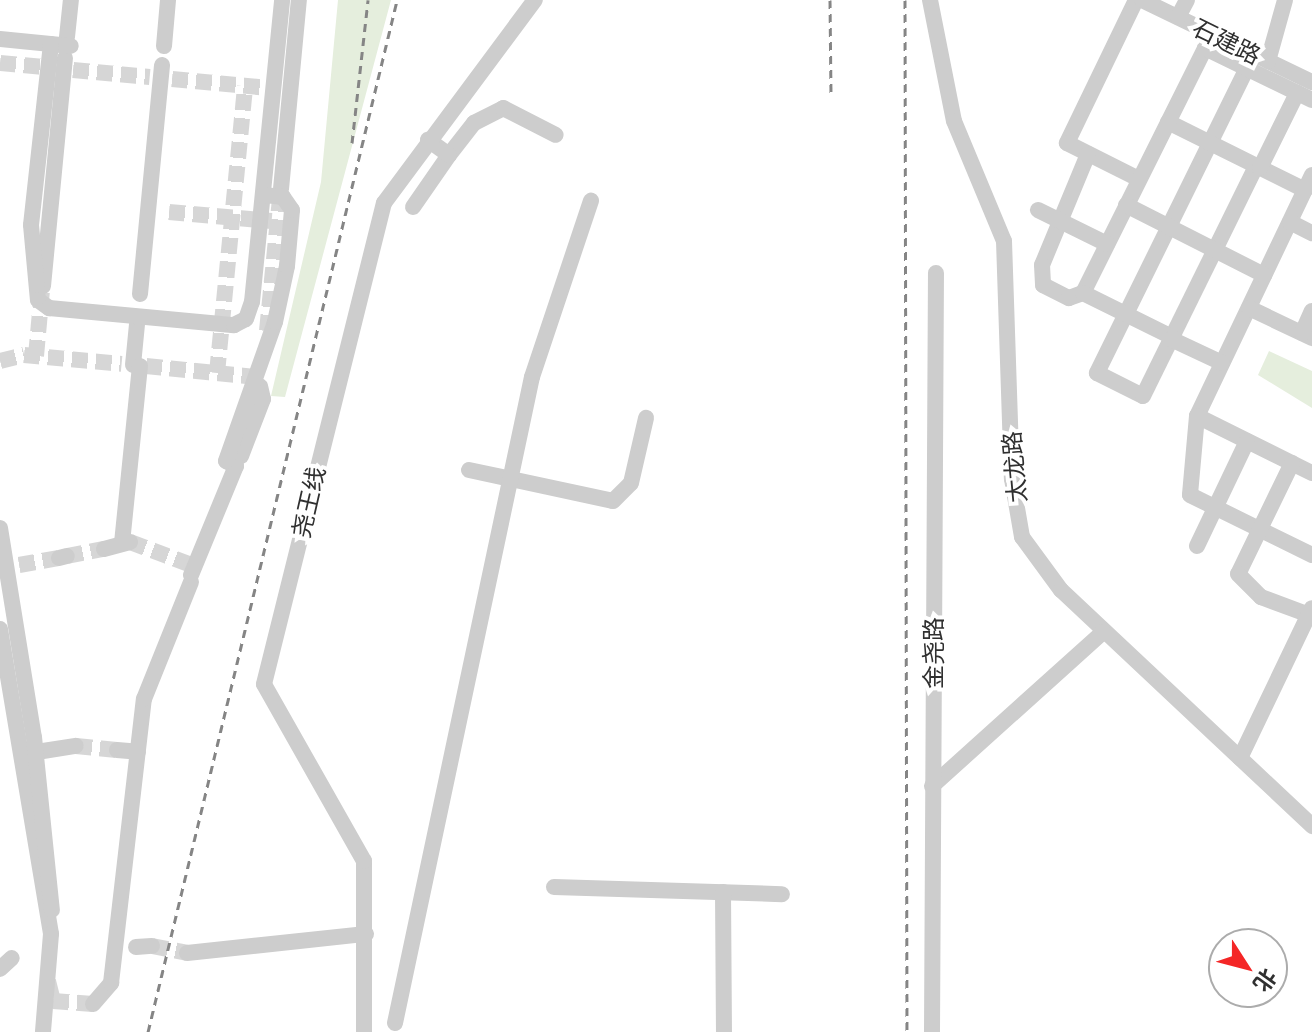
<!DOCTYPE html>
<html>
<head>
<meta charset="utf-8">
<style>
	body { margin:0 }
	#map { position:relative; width:1312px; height:1032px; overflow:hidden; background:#fff; font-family:"Noto Sans","Noto Sans SC",sans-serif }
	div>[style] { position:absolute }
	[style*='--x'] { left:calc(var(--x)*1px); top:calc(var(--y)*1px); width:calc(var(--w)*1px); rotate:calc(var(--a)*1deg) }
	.green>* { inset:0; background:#e5eedd }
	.minor-tunnel>* { height:16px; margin-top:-8px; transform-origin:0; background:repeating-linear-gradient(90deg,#d6d6d6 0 16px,transparent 0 24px) }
	.minor>* { height:16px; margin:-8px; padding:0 8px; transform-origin:8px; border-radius:8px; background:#cdcdcd }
	.rail>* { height:3px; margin-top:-1.5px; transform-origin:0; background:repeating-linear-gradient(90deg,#858585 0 8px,transparent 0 14px) }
	.minor-bridge>* { height:16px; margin:-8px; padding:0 8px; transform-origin:8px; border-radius:8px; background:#cdcdcd }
	span { translate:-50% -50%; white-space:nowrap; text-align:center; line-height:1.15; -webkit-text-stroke:8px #fff; paint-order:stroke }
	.street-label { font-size:24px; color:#303030 }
	.north { position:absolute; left:1208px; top:928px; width:80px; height:80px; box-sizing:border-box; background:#fff; border:2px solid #acacac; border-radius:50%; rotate:126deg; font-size:22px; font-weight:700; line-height:32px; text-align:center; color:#303030 }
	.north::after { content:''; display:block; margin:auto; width:28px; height:36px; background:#f42626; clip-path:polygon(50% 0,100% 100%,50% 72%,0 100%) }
</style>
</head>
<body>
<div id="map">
	<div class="green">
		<div style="clip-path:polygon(338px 0,391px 0,285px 397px,271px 396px,321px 182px)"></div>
		<div style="clip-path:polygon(1269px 351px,1312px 371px,1312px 408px,1258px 375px)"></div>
	</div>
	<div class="minor-tunnel">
		<div style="--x:0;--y:63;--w:55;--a:5.2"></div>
		<div style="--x:73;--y:70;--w:77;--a:5.2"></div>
		<div style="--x:172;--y:79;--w:107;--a:5.3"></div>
		<div style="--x:169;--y:212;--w:103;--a:5"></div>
		<div style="--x:267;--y:331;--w:143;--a:-84.4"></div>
		<div style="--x:36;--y:356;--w:66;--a:-84.8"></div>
		<div style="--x:0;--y:361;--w:25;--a:-14"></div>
		<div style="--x:24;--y:355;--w:98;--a:5.2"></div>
		<div style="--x:146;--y:366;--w:112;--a:5.7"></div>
		<div style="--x:217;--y:373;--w:288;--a:-84.4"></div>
		<div style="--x:130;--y:542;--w:72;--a:20.5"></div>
		<div style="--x:67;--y:556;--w:38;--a:-11"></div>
		<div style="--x:19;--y:565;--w:41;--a:-9.9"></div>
		<div style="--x:76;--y:746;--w:41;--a:5.6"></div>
		<div style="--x:152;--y:946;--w:36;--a:11"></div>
		<div style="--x:48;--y:981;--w:21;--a:76"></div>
		<div style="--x:53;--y:1001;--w:40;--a:4.3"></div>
	</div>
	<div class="minor">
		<div style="--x:930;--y:0;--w:123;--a:78.8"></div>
		<div style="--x:954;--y:121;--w:130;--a:67.4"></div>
		<div style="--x:1004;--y:241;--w:238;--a:88.1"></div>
		<div style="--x:1012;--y:479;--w:59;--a:80.2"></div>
		<div style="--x:1022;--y:537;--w:66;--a:53.7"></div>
		<div style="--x:1061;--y:590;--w:345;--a:43.2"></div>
		<div style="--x:1136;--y:0;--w:159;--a:115.8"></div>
		<div style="--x:1067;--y:143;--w:80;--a:26.6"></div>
		<div style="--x:1142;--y:0;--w:189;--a:25.8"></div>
		<div style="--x:1178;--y:17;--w:19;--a:-62"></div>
		<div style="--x:67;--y:37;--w:37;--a:-84"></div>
		<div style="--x:164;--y:46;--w:46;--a:-85"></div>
		<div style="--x:1268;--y:61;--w:63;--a:-74.4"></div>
		<div style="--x:1247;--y:68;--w:340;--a:116.2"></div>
		<div style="--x:1097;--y:373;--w:51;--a:26.6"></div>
		<div style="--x:1143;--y:396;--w:256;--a:-63.8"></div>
		<div style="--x:1168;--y:122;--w:153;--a:26.4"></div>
		<div style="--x:1088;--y:154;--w:120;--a:112.5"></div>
		<div style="--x:1042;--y:265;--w:20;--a:87"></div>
		<div style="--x:1043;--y:285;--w:29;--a:27"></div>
		<div style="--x:1069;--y:298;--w:15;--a:-20"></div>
		<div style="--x:1083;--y:293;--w:274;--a:-63.5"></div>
		<div style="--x:1205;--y:48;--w:119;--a:25.9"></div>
		<div style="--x:449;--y:155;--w:41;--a:-52"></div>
		<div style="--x:474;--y:123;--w:33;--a:-27"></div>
		<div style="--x:503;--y:108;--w:59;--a:27"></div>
		<div style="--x:1260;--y:168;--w:84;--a:-63.7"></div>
		<div style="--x:1312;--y:175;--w:267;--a:115.5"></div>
		<div style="--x:1197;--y:416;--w:79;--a:95.1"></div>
		<div style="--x:1190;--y:495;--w:136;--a:26.2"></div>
		<div style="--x:281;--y:189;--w:190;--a:-84.6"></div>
		<div style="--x:1126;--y:205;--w:155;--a:26.9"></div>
		<div style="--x:413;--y:207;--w:63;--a:-55.3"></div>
		<div style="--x:449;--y:155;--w:26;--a:-144"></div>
		<div style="--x:1038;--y:210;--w:77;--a:26.2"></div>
		<div style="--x:1290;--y:222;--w:25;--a:27"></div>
		<div style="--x:43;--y:286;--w:229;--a:-84.5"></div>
		<div style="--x:1083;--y:293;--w:99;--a:26.3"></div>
		<div style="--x:140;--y:294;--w:230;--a:-84.5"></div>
		<div style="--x:1249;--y:308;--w:70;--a:25.5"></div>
		<div style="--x:1302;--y:333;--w:24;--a:-66"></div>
		<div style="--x:1171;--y:339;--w:56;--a:25.2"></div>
		<div style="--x:133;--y:365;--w:41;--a:-84.4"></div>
		<div style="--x:1197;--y:416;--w:128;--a:26.4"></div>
		<div style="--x:241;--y:456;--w:61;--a:-68.9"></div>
		<div style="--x:263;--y:399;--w:13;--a:-103"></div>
		<div style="--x:1292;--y:463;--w:123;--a:115.9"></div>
		<div style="--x:1238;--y:574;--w:33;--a:45"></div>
		<div style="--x:1261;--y:597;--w:54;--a:20.4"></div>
		<div style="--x:469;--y:470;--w:147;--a:12.1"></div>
		<div style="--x:613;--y:501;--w:25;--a:-45"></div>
		<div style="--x:631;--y:483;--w:67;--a:-77"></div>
		<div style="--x:0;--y:528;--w:212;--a:80.8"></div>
		<div style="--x:122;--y:543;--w:178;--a:-84.2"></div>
		<div style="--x:1197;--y:546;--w:116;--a:-64.5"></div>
		<div style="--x:104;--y:549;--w:27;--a:-15"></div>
		<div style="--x:59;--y:558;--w:8;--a:-14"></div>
		<div style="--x:117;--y:750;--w:21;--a:5"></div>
		<div style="--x:43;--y:751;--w:33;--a:-9"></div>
		<div style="--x:1240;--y:758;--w:166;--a:-64.4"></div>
		<div style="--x:932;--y:786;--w:230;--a:-42"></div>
		<div style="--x:554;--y:887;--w:228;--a:1.8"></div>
		<div style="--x:723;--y:892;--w:140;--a:89.6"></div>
		<div style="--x:136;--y:947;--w:16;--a:-4"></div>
		<div style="--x:187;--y:953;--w:180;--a:-6.1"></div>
		<div style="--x:0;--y:969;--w:16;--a:-43"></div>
		<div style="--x:93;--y:1004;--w:28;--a:-49"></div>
		<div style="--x:111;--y:983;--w:286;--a:-83.4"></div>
		<div style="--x:144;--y:699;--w:126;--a:-68.1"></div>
		<div style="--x:395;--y:1023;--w:660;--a:-78.03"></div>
		<div style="--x:532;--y:377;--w:186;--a:-71.5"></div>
		<div style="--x:364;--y:1032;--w:171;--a:-90"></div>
		<div style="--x:364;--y:861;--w:203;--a:-119.5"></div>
		<div style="--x:264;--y:684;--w:496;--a:-76"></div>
		<div style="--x:384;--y:203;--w:253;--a:-53.4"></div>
		<div style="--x:932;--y:1032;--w:759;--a:-89.7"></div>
	</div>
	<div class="rail">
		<div style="--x:830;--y:0;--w:97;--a:89.4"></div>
		<div style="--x:905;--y:0;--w:1032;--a:89.89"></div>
		<div style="--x:352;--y:143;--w:144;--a:-83.6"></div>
		<div style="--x:148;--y:1032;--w:1062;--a:-76.43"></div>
	</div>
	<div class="minor-bridge">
		<div style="--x:0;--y:39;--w:71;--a:5.6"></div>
		<div style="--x:51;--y:44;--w:182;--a:96.3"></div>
		<div style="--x:31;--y:225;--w:75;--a:84.7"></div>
		<div style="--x:38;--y:300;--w:14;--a:36"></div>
		<div style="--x:49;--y:308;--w:186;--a:5.3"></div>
		<div style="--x:234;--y:325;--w:13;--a:-27"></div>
		<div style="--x:246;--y:319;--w:18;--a:-71"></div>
		<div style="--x:252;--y:302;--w:303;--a:-84.3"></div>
		<div style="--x:191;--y:575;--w:118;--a:-67.6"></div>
		<div style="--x:236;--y:466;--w:11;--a:-153"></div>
		<div style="--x:226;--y:461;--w:147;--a:-70.6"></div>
		<div style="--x:275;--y:322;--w:57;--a:-77.9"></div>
		<div style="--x:287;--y:266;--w:56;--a:-84.9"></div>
		<div style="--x:292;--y:210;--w:16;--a:-125"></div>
		<div style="--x:283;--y:197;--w:20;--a:-174"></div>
		<div style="--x:0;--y:629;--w:309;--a:80.5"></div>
		<div style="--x:51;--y:934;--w:98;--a:94.7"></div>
		<div style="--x:34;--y:737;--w:174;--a:84.1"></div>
	</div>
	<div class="street-label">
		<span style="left:1227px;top:41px;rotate:26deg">石建路</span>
		<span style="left:1014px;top:467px;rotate:-95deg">太龙路</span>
		<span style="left:308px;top:502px;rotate:-77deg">尧王线</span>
		<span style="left:933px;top:653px;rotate:-90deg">金尧路</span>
	</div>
	<div class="north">北</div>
</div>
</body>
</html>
